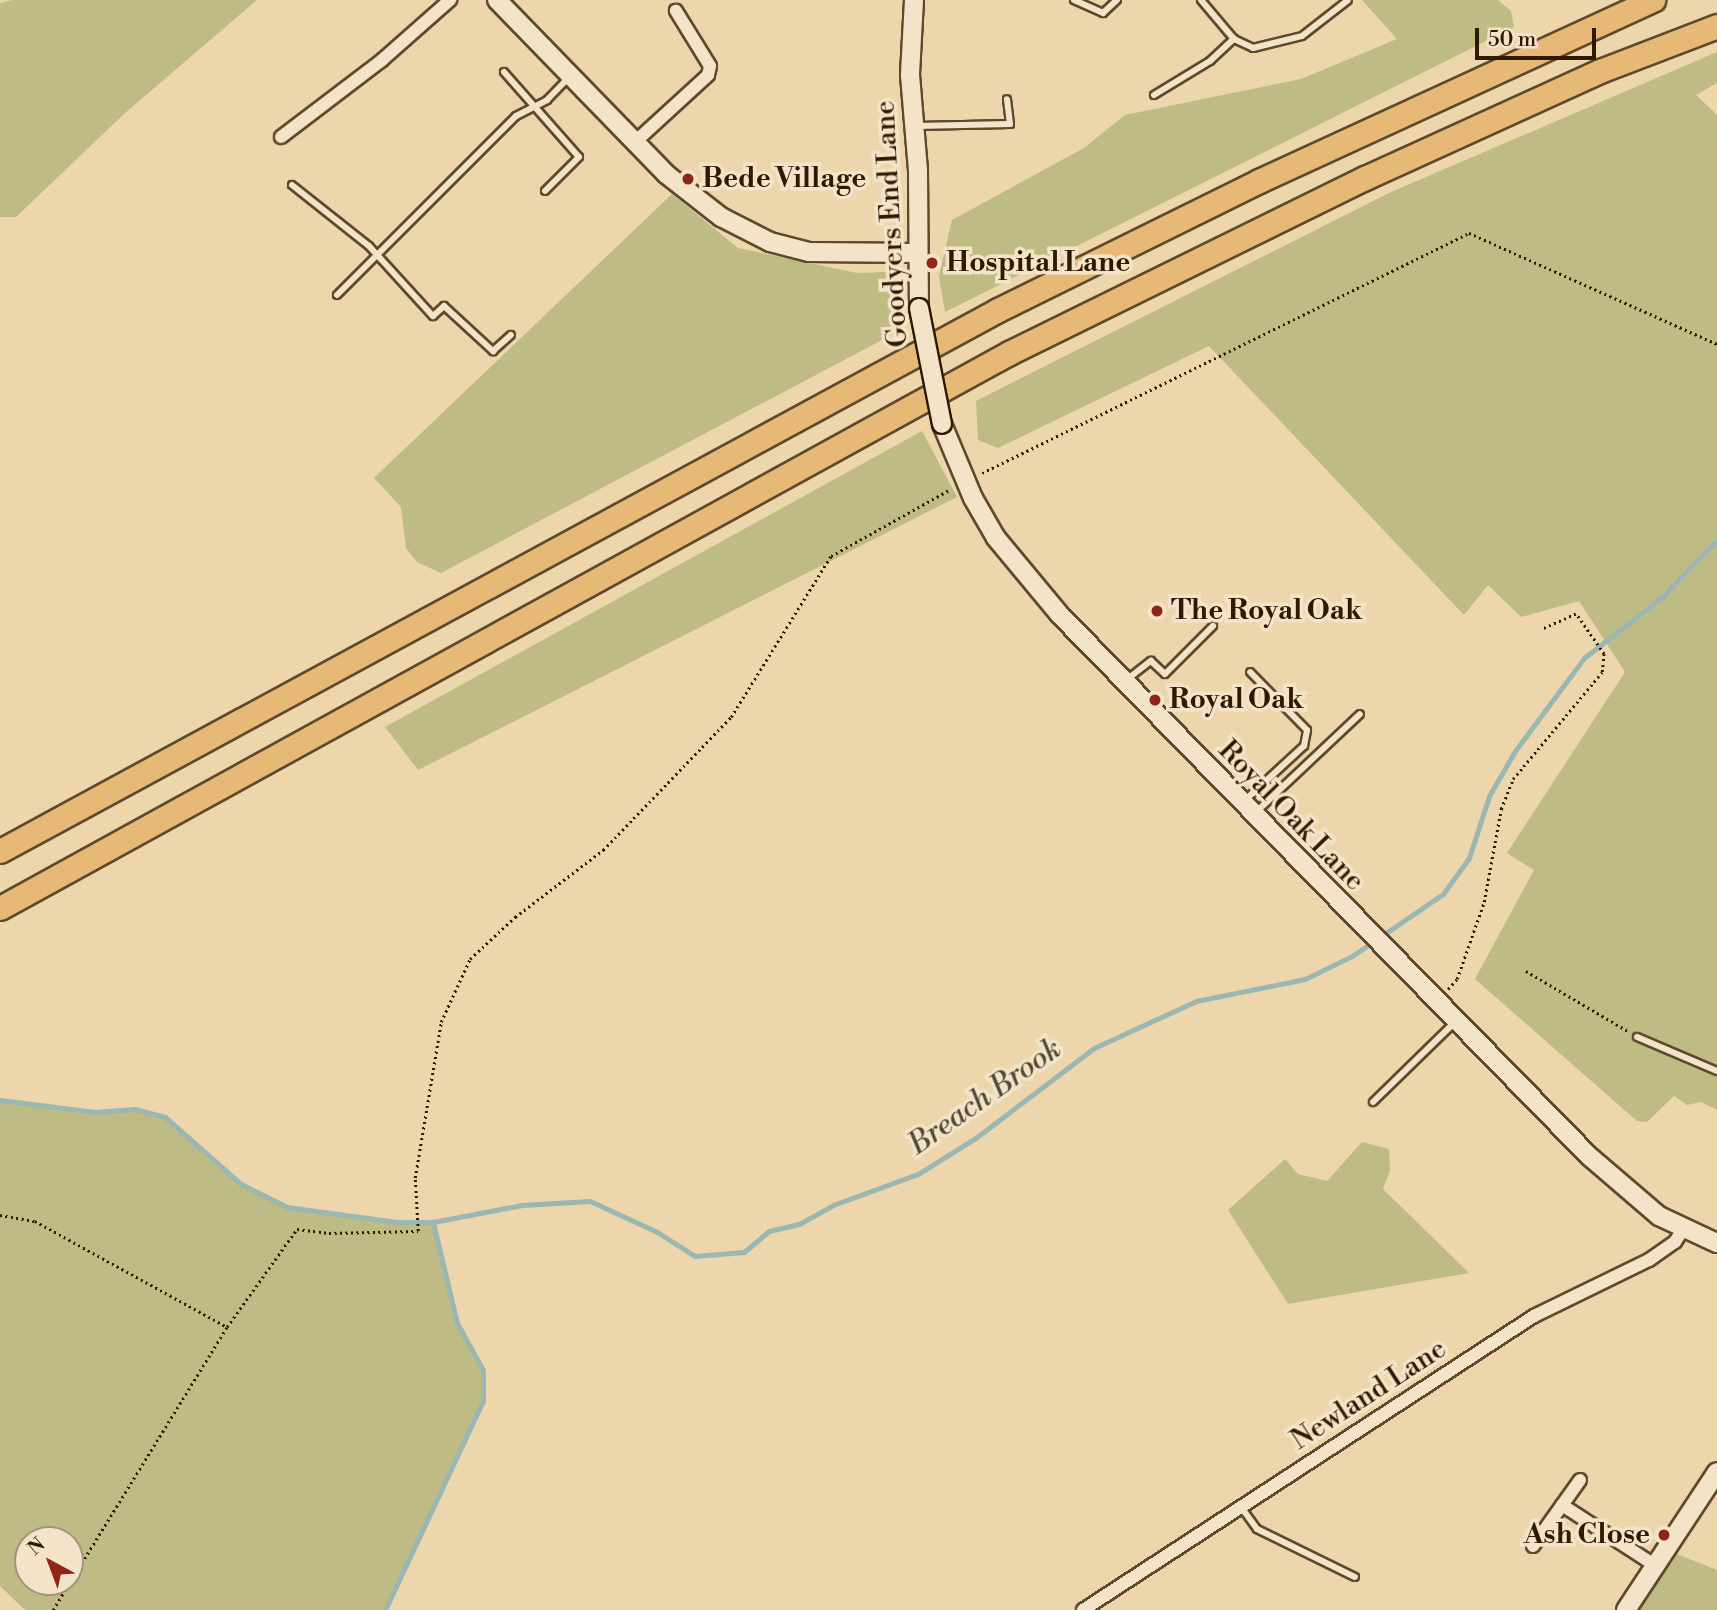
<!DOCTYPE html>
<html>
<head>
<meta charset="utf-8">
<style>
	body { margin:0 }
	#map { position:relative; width:1717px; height:1610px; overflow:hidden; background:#edd5ac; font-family:"Libre Bodoni",serif }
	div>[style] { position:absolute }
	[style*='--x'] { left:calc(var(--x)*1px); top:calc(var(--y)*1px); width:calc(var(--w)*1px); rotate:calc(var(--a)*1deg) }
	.green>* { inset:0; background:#bfbb85 }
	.stream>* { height:5px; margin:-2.5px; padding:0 2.5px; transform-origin:2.5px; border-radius:2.5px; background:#9bb7b2 }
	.path>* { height:2.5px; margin-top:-1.25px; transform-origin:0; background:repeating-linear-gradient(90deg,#2f1a01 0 2px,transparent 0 5.5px) }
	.roads { filter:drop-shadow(2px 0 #5e492c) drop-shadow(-2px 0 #5e492c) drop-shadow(0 2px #5e492c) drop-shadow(0 -2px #5e492c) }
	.lane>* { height:6px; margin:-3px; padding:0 3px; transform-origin:3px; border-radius:3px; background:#f3e4c9 }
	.street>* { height:12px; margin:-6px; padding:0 6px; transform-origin:6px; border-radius:6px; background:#f3e4c9 }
	.secondary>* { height:18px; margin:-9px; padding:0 9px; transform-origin:9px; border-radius:9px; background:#f3e4c9 }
	.highway>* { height:23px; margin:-11.5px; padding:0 11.5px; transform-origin:11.5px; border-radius:11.5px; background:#e6ba76 }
	.bridges { filter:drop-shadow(2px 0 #2f1a01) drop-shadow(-2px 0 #2f1a01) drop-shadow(0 2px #2f1a01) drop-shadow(0 -2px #2f1a01) }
	.secondary-bridge>* { height:18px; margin:-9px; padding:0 9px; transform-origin:9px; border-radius:9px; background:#f3e4c9 }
	.dots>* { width:19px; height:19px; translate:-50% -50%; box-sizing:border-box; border:4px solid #f3e4c9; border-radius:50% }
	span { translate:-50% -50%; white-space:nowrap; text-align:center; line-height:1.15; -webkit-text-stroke:7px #f3e4c9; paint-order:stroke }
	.poi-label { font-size:28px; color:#2f1a01; font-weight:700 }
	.left { translate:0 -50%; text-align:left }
	.right { translate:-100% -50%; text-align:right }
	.street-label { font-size:28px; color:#2f1a01 }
	.water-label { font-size:30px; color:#4f4936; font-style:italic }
	.north { position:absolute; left:14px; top:1526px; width:70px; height:70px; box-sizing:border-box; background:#f3e4c9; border:2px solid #a59379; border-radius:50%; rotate:319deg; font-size:19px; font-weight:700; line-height:28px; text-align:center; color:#2f1a01 }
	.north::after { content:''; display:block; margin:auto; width:24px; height:32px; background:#8f2418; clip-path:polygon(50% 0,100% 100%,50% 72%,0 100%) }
	.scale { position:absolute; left:1475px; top:28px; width:121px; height:32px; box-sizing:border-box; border:4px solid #2f1a01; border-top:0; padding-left:9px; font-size:21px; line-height:24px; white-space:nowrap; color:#2f1a01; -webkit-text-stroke:5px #f3e4c9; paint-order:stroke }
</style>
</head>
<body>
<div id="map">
	<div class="green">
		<div style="clip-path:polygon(12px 0,257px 0,125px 113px,16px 217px,0 217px,0 3px)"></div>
		<div style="clip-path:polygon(1362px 0,1498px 0,1511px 11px,1514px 27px,945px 312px,939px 276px,952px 220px,1084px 148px,1125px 115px,1301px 79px,1397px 39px)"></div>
		<div style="clip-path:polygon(1717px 52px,1717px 83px,1696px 95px,1717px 115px,1717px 1110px,1701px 1102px,1687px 1105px,1674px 1096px,1647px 1122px,1637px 1121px,1475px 979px,1534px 870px,1507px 853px,1625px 672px,1579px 601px,1521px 617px,1488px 585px,1464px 615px,1209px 346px,998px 448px,978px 440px,976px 401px,1391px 192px)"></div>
		<div style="clip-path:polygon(672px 194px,738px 248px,857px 273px,887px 272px,899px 283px,899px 331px,441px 573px,417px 562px,406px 548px,401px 507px,374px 478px)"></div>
		<div style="clip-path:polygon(922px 431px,957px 497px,418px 770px,385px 727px)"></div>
		<div style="clip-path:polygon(evenodd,0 1100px,95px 1112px,135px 1109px,165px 1117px,241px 1184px,287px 1207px,397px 1222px,433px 1222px,457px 1323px,483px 1370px,483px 1401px,385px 1610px,25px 1610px,0 1586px,0 1100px,28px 1540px,70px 1540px,70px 1582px,28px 1582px,28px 1540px)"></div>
		<div style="clip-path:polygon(1362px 1142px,1389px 1149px,1390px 1170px,1383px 1189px,1469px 1273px,1288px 1304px,1228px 1210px,1285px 1159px,1298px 1174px,1327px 1181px)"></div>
		<div style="clip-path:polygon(1672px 1552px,1717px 1570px,1717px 1610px,1632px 1610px)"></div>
	</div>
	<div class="stream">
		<div style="--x:0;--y:1100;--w:96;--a:7.2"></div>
		<div style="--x:95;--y:1112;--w:40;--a:-4.3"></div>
		<div style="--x:135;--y:1109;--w:31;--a:15"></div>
		<div style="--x:165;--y:1117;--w:101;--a:41.4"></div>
		<div style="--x:241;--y:1184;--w:51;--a:26.6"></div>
		<div style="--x:287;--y:1207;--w:111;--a:7.8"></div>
		<div style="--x:397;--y:1222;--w:36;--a:0"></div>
		<div style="--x:433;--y:1222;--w:91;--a:-10.8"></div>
		<div style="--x:522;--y:1205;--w:68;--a:-3.4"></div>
		<div style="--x:590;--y:1201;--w:74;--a:24.8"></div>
		<div style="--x:657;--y:1232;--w:45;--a:32.3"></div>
		<div style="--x:695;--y:1256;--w:49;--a:-4.7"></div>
		<div style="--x:744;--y:1252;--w:33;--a:-40"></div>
		<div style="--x:769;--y:1231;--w:31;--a:-13"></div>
		<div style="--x:799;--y:1224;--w:39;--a:-29"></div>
		<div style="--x:833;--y:1205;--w:90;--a:-20"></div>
		<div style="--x:918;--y:1174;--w:70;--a:-32.1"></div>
		<div style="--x:977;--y:1137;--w:147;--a:-37.3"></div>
		<div style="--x:1094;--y:1048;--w:112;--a:-24.7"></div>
		<div style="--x:1196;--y:1001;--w:111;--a:-11.4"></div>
		<div style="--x:1305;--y:979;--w:52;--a:-26.1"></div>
		<div style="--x:1352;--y:956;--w:110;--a:-34.3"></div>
		<div style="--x:1443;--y:894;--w:44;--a:-54.2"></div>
		<div style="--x:1469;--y:858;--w:65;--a:-72.1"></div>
		<div style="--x:1489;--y:796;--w:52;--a:-60"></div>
		<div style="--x:1515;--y:751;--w:116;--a:-53.4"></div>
		<div style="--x:1584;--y:658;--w:99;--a:-38"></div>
		<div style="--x:1662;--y:597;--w:79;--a:-46"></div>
		<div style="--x:385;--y:1610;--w:231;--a:-64.9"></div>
		<div style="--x:483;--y:1401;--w:31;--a:-90"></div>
		<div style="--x:483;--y:1370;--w:54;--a:-119"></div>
		<div style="--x:457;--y:1323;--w:104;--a:-103.4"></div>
	</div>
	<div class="path">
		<div style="--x:982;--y:473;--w:543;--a:-26.23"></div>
		<div style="--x:1469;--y:233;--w:272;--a:24.1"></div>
		<div style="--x:1526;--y:971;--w:118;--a:30.5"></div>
		<div style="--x:1448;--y:989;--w:13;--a:-48"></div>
		<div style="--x:1457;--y:979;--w:82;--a:-70.7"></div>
		<div style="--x:1484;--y:902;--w:95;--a:-79.6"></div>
		<div style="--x:1501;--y:809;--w:32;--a:-68"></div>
		<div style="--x:1513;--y:779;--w:139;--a:-50.2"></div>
		<div style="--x:1602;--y:672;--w:18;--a:-84"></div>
		<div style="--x:1604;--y:654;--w:49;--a:-125"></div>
		<div style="--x:1576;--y:614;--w:37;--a:156"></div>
		<div style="--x:0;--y:1215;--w:36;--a:10"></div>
		<div style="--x:35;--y:1221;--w:219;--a:28.9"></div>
		<div style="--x:70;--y:1582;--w:299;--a:-58.4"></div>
		<div style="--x:227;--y:1327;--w:120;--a:-54.5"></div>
		<div style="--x:297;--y:1229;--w:32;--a:7"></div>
		<div style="--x:329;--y:1233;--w:89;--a:-1.3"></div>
		<div style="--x:418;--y:1231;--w:53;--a:-93.2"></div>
		<div style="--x:415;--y:1178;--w:158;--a:-80.5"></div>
		<div style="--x:441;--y:1022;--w:69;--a:-65.3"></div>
		<div style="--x:470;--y:959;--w:62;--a:-43"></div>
		<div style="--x:515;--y:917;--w:111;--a:-37.3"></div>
		<div style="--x:603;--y:850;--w:185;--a:-46.1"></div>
		<div style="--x:731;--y:717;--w:190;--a:-58.2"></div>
		<div style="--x:831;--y:556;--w:137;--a:-29.2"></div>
		<div style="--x:53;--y:1610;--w:33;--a:-59"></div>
	</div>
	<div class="roads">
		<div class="lane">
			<div style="--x:1074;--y:0;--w:32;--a:24"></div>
			<div style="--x:1103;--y:13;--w:19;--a:-43"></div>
			<div style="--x:1201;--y:0;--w:51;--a:49.8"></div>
			<div style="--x:1234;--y:39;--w:21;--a:25"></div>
			<div style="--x:1253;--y:48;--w:50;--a:-13.8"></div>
			<div style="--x:1302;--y:36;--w:58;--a:-38"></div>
			<div style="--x:504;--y:72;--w:113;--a:48.6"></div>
			<div style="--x:579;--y:157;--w:48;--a:135"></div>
			<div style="--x:1154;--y:95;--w:66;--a:-31.3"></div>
			<div style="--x:1210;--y:61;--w:33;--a:-43"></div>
			<div style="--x:916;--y:126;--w:94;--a:-1.2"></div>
			<div style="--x:1010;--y:124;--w:25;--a:-97"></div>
			<div style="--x:292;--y:185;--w:98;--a:38.4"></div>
			<div style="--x:369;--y:246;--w:95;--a:47.6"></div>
			<div style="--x:433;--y:316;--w:15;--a:-42"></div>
			<div style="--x:444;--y:306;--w:67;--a:42.6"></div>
			<div style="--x:493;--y:351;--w:24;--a:-42"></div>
			<div style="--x:337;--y:295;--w:253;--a:-45"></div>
			<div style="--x:516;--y:116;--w:35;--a:-27"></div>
			<div style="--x:547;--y:100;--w:32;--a:-46"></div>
			<div style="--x:1125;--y:681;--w:33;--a:-38"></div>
			<div style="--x:1151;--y:661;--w:19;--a:43"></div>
			<div style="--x:1165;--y:674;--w:68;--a:-45"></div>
			<div style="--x:1243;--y:802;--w:83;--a:-42.6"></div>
			<div style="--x:1304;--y:746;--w:16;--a:-79"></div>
			<div style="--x:1307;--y:730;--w:81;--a:-134.5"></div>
			<div style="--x:1255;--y:813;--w:144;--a:-43.3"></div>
			<div style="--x:1637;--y:1037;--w:87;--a:23"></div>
			<div style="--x:1373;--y:1102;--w:113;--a:-44.3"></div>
			<div style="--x:1241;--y:1507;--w:27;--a:54"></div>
			<div style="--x:1257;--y:1529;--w:109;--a:26.1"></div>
		</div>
		<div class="street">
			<div style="--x:281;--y:137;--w:127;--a:-37.3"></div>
			<div style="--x:382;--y:60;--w:91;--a:-41.4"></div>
			<div style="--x:635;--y:142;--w:99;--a:-42.5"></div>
			<div style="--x:708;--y:75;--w:9;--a:-77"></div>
			<div style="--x:710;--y:66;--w:65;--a:-121.7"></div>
			<div style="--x:1562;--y:1505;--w:112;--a:33"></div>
			<div style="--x:1533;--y:1546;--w:81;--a:-54.5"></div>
			<div style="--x:1083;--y:1610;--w:538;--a:-33.1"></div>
			<div style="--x:1534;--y:1316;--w:128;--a:-26"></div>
			<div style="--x:1649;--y:1260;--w:32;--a:-35"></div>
			<div style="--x:1675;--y:1242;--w:15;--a:-58"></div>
		</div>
		<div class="secondary">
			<div style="--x:497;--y:0;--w:243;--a:45.8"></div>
			<div style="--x:666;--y:174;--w:70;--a:38"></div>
			<div style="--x:721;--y:217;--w:55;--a:27"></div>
			<div style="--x:770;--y:242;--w:40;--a:14.4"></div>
			<div style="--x:809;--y:252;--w:109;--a:0.5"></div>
			<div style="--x:914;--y:0;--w:75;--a:93.1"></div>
			<div style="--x:910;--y:75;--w:95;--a:85.2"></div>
			<div style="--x:918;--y:170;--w:138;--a:89.6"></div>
			<div style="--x:942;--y:424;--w:80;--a:67.3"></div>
			<div style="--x:973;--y:498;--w:46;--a:60.1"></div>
			<div style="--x:996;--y:538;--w:99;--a:50.3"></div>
			<div style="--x:1059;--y:614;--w:758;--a:45.64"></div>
			<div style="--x:1589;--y:1156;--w:92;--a:40.6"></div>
			<div style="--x:1659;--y:1216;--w:64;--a:25"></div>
			<div style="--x:1626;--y:1610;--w:165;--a:-56.6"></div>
		</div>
		<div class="highway">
			<div style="--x:0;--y:851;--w:1135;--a:-28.46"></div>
			<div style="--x:998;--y:310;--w:291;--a:-26.3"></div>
			<div style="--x:1259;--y:181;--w:434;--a:-24.7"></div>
			<div style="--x:0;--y:908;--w:1152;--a:-28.81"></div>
			<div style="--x:1009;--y:353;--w:397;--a:-26.2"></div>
			<div style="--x:1365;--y:178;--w:258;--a:-24.5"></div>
			<div style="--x:1600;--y:71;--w:125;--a:-21"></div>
		</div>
	</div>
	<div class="bridges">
		<div class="secondary-bridge">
			<div style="--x:919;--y:308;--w:118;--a:78.8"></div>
		</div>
	</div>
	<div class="dots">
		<div style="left:688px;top:179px;background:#8f2418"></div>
		<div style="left:932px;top:263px;background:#8f2418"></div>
		<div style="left:1157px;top:611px;background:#8f2418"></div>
		<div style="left:1155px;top:700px;background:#8f2418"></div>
		<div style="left:1664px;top:1535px;background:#8f2418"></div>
	</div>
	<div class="poi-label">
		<span class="left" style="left:702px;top:179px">Bede Village</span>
		<span class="left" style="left:946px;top:263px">Hospital Lane</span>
		<span class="left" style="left:1171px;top:611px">The Royal Oak</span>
		<span class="left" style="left:1169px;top:700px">Royal Oak</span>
		<span class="right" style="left:1650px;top:1535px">Ash Close</span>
	</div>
	<div class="street-label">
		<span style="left:892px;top:224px;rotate:-93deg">Goodyers End Lane</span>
		<span style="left:1291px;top:816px;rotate:46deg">Royal Oak Lane</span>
		<span style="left:1369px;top:1395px;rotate:-33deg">Newland Lane</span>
	</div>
	<div class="water-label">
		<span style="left:985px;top:1097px;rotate:-35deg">Breach Brook</span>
	</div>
	<div class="north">N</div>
	<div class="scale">50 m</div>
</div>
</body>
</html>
